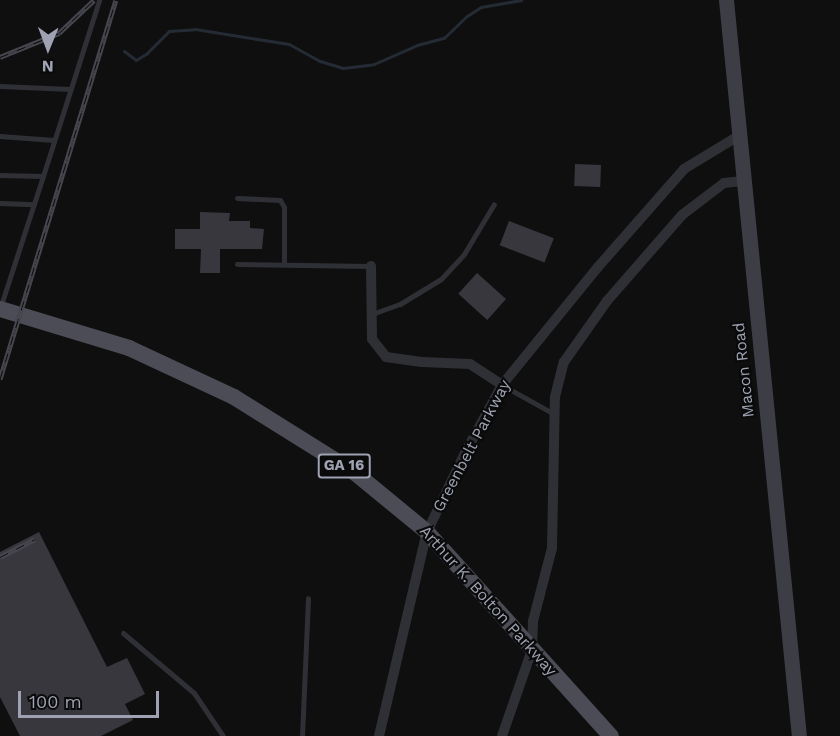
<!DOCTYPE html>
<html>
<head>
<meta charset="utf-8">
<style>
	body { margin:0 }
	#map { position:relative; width:840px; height:736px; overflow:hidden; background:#0f0f10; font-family:"Work Sans",sans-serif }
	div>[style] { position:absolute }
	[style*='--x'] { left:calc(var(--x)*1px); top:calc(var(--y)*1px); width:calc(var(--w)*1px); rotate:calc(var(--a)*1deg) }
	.stream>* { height:3px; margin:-1.5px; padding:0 1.5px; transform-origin:1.5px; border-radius:1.5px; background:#252b34 }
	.building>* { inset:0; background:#38373d; transform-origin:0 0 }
	.lane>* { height:5px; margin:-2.5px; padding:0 2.5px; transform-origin:2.5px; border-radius:2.5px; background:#2f3035 }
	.street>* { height:10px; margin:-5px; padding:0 5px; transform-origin:5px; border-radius:5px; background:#2f3035 }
	.secondary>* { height:15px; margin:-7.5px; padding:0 7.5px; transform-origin:7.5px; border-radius:7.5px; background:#3d3e45 }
	.primary>* { height:16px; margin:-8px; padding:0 8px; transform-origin:8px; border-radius:8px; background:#4b4c55 }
	.rail>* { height:5px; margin-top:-2.5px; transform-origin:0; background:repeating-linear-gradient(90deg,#0a0a0b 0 9px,#46474e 0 18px); box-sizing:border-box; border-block:2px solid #46474e }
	span { translate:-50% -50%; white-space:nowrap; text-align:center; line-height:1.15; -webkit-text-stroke:4.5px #0a0a0b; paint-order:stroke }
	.shield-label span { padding:2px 4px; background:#0a0a0b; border:2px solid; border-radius:4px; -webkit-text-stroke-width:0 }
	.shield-label { font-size:15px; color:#9ea2b2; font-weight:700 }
	.street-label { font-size:16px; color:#9ea2b2 }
	.north { position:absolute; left:18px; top:18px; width:60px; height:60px; -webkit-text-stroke:4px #0a0a0b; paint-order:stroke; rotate:181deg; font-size:16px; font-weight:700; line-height:24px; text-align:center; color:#9ea2b2 }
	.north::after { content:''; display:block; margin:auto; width:21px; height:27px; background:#9ea2b2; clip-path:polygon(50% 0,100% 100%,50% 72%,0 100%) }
	.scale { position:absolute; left:18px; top:691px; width:141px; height:27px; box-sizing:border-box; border:3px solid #9ea2b2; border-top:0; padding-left:8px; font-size:18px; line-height:21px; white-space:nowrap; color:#9ea2b2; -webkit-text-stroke:4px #0a0a0b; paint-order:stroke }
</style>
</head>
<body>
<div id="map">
	<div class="stream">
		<div style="--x:124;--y:51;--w:15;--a:37"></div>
		<div style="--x:136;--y:60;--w:12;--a:-31"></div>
		<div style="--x:146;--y:54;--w:33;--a:-45"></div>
		<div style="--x:169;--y:31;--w:26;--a:-4"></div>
		<div style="--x:195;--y:29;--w:95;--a:9.1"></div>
		<div style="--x:289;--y:44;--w:35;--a:29"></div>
		<div style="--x:320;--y:61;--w:24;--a:17"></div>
		<div style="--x:343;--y:68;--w:31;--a:-7"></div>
		<div style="--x:374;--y:64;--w:47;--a:-23.8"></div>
		<div style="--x:417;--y:45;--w:28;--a:-15"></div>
		<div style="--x:444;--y:38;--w:32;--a:-44"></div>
		<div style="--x:467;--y:16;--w:17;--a:-33"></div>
		<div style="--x:481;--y:7;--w:41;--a:-9.9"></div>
	</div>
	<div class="building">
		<div style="left:575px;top:164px;width:26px;height:22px;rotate:2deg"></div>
		<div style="clip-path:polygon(200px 212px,230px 213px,229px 221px,250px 221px,250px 228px,264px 229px,262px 249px,220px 249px,220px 273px,200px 273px,201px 249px,175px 249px,175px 229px,200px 229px)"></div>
		<div style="left:509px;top:221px;width:48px;height:26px;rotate:21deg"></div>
		<div style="left:477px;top:273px;width:39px;height:28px;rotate:42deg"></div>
		<div style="clip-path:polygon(39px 532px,107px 667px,127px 658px,145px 694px,125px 704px,133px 720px,101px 736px,20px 736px,0 697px,0 552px)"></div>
	</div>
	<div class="lane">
		<div style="--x:0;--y:86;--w:71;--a:2.4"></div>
		<div style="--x:0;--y:136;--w:54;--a:4.2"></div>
		<div style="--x:0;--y:175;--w:43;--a:1.3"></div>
		<div style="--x:43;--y:176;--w:136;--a:108"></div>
		<div style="--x:43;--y:176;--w:185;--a:-72.3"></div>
		<div style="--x:237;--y:198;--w:43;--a:2.7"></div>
		<div style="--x:280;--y:200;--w:8;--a:60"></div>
		<div style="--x:284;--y:207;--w:57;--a:90"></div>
		<div style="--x:0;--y:203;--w:34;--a:2"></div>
		<div style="--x:237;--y:264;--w:134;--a:0.9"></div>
		<div style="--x:372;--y:314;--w:30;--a:-20"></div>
		<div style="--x:400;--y:304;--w:48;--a:-31.4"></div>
		<div style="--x:441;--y:279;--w:34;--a:-47"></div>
		<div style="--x:464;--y:254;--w:58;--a:-59"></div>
		<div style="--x:502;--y:385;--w:60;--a:29.1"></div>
		<div style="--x:123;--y:633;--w:93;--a:40.2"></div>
		<div style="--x:194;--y:693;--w:52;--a:56"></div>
		<div style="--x:302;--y:736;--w:138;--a:-87.5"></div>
	</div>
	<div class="street">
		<div style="--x:371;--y:266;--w:73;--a:89.2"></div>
		<div style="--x:372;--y:339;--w:23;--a:52"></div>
		<div style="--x:386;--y:357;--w:36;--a:8"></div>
		<div style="--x:422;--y:362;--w:48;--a:2.4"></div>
		<div style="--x:470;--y:364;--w:38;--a:33"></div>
		<div style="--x:379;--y:736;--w:210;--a:-76.8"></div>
		<div style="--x:427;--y:532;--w:88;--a:-64.3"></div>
		<div style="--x:465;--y:453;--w:77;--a:-61.4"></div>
		<div style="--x:502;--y:385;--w:152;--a:-50.9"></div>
		<div style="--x:598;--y:267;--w:130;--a:-48.7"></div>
		<div style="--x:684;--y:169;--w:66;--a:-31.3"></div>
		<div style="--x:502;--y:736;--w:91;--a:-70.8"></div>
		<div style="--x:532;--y:650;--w:29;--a:-88"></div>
		<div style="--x:533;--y:621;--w:75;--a:-75.4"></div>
		<div style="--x:552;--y:548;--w:151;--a:-88.9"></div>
		<div style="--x:555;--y:397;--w:36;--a:-76"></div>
		<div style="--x:564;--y:362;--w:75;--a:-54.8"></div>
		<div style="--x:607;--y:301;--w:114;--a:-48.9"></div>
		<div style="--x:682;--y:215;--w:53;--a:-37.3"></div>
		<div style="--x:724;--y:183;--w:19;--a:-6"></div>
	</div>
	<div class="secondary">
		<div style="--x:726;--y:0;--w:740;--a:84.34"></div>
	</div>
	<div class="primary">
		<div style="--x:0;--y:309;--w:135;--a:16.8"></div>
		<div style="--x:129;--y:348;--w:116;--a:25"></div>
		<div style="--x:234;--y:397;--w:142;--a:32"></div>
		<div style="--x:354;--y:472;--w:94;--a:39.4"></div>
		<div style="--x:427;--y:532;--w:275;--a:48"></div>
	</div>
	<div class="rail">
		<div style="--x:0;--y:57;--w:64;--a:-22.1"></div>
		<div style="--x:59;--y:33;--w:48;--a:-43.3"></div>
		<div style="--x:0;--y:379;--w:396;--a:-73"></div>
		<div style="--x:0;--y:557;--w:39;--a:-27"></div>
	</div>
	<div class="shield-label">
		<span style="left:344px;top:466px">GA 16</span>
	</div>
	<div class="street-label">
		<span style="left:744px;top:370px;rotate:-96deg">Macon Road</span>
		<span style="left:472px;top:446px;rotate:-62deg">Greenbelt Parkway</span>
		<span style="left:488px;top:601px;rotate:48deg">Arthur K. Bolton Parkway</span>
	</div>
	<div class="north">N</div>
	<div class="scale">100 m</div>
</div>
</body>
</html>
